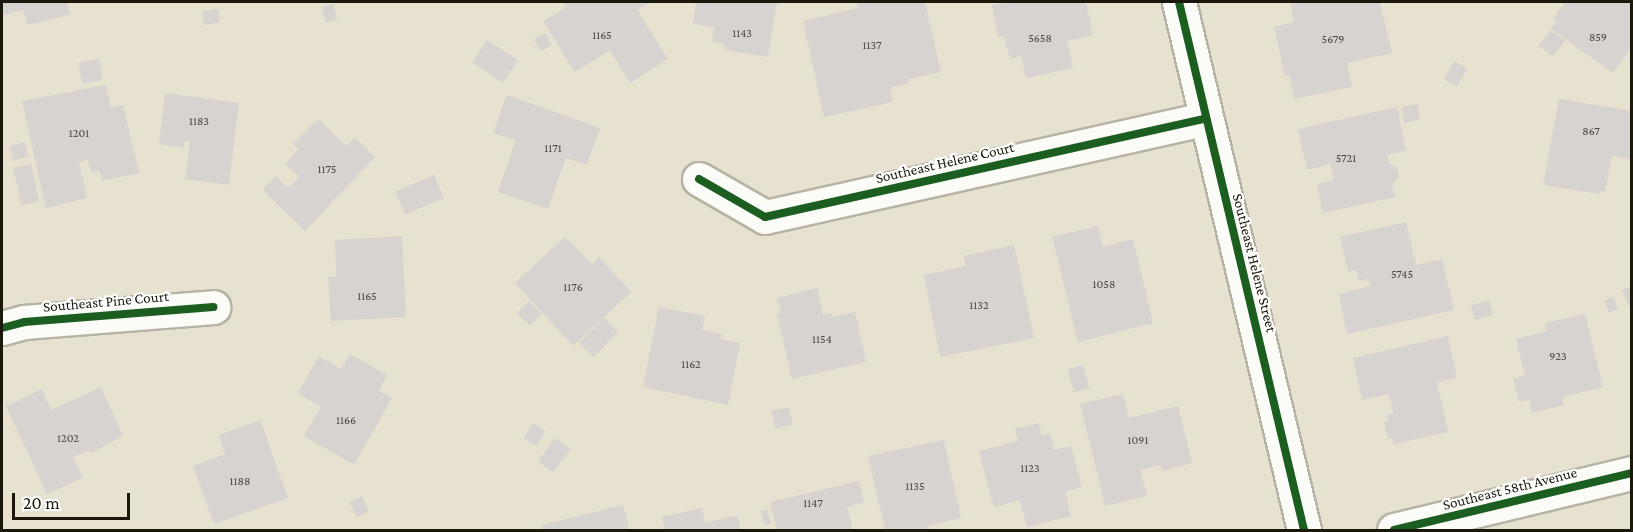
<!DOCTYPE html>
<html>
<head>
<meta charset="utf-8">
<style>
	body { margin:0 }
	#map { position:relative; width:1633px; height:532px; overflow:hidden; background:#e6e2cf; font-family:"Crimson Pro",serif }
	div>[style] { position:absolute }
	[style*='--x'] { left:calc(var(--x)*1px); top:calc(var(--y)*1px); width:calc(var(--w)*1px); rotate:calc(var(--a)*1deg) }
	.building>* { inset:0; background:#d7d3d1; transform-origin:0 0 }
	.roads { filter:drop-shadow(2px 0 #b6b3a4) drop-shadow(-2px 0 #b6b3a4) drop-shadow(0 2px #b6b3a4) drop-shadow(0 -2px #b6b3a4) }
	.minor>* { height:33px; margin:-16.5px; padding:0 16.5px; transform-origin:16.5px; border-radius:16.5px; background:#fbfbf8 }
	.cycleway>* { height:8px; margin:-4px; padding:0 4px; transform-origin:4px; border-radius:4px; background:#1b5e20 }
	span { translate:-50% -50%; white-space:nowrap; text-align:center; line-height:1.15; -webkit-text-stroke:4.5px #fff; paint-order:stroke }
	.number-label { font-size:12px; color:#49463c }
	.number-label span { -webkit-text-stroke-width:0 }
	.street-label { font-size:15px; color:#1a170b }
	.frame { position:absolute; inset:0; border:3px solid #1a170b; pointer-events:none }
	.scale { position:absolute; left:12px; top:493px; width:118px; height:27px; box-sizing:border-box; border:3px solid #1a170b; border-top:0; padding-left:8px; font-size:18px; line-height:21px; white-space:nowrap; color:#1a170b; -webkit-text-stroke:4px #fff; paint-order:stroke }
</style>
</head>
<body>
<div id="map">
	<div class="building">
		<div style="clip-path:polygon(2px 2px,67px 2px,70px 15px,27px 25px,23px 10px,2px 15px)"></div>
		<div style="clip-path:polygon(564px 2px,651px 2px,637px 10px,668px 59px,630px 83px,610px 50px,575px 72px,543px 21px,565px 8px)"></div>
		<div style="clip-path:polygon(696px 2px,777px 2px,768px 57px,724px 50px,725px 44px,712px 42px,714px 27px,693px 24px)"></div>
		<div style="clip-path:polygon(856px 2px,925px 2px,941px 72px,908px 79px,909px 83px,890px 88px,893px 102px,824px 117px,803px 21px,858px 8px)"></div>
		<div style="clip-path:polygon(1009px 2px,1086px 2px,1093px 35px,1067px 41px,1073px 68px,1026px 78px,1021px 56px,1010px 59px,1004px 36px,998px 37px,992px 5px)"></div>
		<div style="clip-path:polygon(1290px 2px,1380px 2px,1392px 53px,1347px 63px,1352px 87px,1294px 99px,1289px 75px,1285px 76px,1274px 27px,1294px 22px)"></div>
		<div style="clip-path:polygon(1565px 2px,1632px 2px,1632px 47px,1613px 73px,1551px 29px,1557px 22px,1553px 19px)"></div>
		<div style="left:333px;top:4px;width:16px;height:12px;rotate:75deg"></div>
		<div style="left:218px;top:9px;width:14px;height:16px;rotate:82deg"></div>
		<div style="left:1551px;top:30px;width:18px;height:20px;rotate:38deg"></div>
		<div style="left:545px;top:33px;width:14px;height:13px;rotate:60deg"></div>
		<div style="left:487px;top:40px;width:37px;height:27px;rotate:33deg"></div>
		<div style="left:99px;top:59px;width:21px;height:21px;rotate:79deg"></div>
		<div style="left:1454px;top:61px;width:15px;height:21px;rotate:28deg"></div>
		<div style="clip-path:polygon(106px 85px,111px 108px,123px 105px,139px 173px,102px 181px,100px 171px,91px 172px,88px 160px,79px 162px,87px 198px,46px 208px,22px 101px)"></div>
		<div style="clip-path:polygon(165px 93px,239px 103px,229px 185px,185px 179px,190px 141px,185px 141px,184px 148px,159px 144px)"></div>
		<div style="clip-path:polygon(507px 95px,600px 128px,587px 165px,566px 158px,548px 209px,498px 192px,516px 140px,493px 133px)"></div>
		<div style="clip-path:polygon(1559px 99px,1632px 111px,1631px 159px,1612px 156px,1605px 192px,1600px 191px,1600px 194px,1543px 185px)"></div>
		<div style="left:1417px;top:104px;width:16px;height:16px;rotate:79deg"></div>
		<div style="clip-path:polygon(1397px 107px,1406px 151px,1387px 155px,1389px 163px,1397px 168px,1399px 177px,1392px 185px,1395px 197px,1323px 213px,1317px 184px,1334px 180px,1330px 164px,1307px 170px,1298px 129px)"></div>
		<div style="clip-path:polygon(318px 119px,346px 146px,355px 137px,375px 157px,305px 231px,263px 190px,276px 176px,288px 188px,299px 177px,285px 164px,299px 149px,293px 144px)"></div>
		<div style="left:24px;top:142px;width:15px;height:15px;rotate:74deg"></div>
		<div style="left:31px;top:164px;width:38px;height:18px;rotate:78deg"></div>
		<div style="left:434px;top:175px;width:25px;height:42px;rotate:67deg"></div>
		<div style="clip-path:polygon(1406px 222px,1416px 265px,1442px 259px,1454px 310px,1347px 334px,1339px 294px,1370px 286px,1368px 279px,1359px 281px,1356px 270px,1348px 272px,1340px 237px)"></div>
		<div style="clip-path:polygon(1098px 226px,1103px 247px,1133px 239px,1153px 323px,1078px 342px,1052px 237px)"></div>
		<div style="clip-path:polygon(402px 236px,406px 317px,331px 321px,328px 277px,336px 277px,335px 240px)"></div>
		<div style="clip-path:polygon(565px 237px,592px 264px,599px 257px,631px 292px,573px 346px,515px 283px)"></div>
		<div style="clip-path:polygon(1014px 245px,1034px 338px,940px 357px,924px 275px,966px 266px,963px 256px)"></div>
		<div style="clip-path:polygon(1632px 286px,1632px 312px,1622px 290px)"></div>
		<div style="clip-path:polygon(817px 288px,823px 315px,832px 313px,833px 317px,855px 312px,866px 362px,792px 379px,777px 314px,781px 313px,777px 298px)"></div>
		<div style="left:1614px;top:297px;width:13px;height:10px;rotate:72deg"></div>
		<div style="left:1489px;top:300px;width:15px;height:19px;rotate:74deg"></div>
		<div style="left:529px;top:301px;width:18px;height:17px;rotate:45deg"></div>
		<div style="clip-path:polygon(659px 307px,705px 316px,702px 330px,722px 334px,721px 339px,740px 343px,728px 405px,643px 387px)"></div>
		<div style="clip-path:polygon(1585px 314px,1603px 387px,1562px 397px,1564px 405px,1532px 413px,1529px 400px,1519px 402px,1513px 379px,1525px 375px,1516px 339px,1547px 331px,1545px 323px)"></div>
		<div style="left:604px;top:318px;width:20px;height:35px;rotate:45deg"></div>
		<div style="clip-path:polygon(1448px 336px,1457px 378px,1437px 382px,1448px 432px,1394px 444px,1392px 438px,1388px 439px,1384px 422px,1388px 421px,1387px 415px,1393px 413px,1389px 394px,1362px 400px,1353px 358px)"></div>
		<div style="clip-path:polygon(350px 354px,387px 375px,379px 391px,392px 398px,354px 465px,304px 436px,321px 407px,298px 393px,319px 356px,341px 369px)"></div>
		<div style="left:1083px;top:365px;width:24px;height:16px;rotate:75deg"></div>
		<div style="clip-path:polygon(101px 387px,123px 436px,91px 453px,90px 450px,73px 457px,83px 478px,47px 494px,6px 406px,42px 389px,51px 410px)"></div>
		<div style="clip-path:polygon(1123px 394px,1129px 418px,1178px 406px,1192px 463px,1162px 471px,1160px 465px,1140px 470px,1147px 496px,1105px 506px,1080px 404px)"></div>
		<div style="left:789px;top:407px;width:18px;height:18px;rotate:77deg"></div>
		<div style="clip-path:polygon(260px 420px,288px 498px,214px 524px,193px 466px,225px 454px,219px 435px)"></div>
		<div style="left:533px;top:423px;width:15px;height:18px;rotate:32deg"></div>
		<div style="clip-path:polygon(1039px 423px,1042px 436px,1050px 434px,1054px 450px,1071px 446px,1082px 487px,1065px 492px,1071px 516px,1027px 527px,1020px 500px,995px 507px,992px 502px,979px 451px,1018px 441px,1015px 429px)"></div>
		<div style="left:555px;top:438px;width:19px;height:29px;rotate:36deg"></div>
		<div style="clip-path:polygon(944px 440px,961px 518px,928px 526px,929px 530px,885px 530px,868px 456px)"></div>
		<div style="clip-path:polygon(859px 481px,864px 502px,847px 507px,853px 530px,777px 530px,770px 502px)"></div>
		<div style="left:362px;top:496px;width:17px;height:14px;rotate:65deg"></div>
		<div style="clip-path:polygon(623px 505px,629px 530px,543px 530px,542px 525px)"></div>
		<div style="clip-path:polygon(702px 508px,705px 523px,737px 515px,741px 530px,665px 530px,662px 517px)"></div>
		<div style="left:767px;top:509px;width:15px;height:7px;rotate:74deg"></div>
	</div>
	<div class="roads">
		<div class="minor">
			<div style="--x:1179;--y:2;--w:543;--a:76.68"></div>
			<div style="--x:699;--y:179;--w:76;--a:29.9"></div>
			<div style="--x:765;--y:217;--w:451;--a:-12.6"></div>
			<div style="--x:2;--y:328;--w:23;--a:-15"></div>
			<div style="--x:24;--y:322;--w:190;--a:-4.5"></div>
			<div style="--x:1394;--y:530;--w:245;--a:-13.5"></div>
		</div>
	</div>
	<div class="cycleway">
		<div style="--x:1179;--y:2;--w:543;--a:76.68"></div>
		<div style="--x:699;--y:179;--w:76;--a:29.9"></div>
		<div style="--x:765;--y:217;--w:451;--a:-12.6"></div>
		<div style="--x:2;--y:328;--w:23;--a:-15"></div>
		<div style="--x:24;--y:322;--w:190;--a:-4.5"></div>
		<div style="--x:1394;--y:530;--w:245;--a:-13.5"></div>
	</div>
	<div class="number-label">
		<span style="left:742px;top:34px">1143</span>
		<span style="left:602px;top:36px">1165</span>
		<span style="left:1598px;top:38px">859</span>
		<span style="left:1040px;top:39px">5658</span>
		<span style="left:1333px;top:40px">5679</span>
		<span style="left:872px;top:46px">1137</span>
		<span style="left:199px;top:122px">1183</span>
		<span style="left:1591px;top:132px">867</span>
		<span style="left:79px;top:134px">1201</span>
		<span style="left:553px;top:149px">1171</span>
		<span style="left:1346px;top:159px">5721</span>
		<span style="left:327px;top:170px">1175</span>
		<span style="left:1402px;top:275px">5745</span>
		<span style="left:1104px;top:285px">1058</span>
		<span style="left:573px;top:288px">1176</span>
		<span style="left:367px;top:297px">1165</span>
		<span style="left:979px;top:306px">1132</span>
		<span style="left:822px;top:340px">1154</span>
		<span style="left:1558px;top:357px">923</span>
		<span style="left:691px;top:365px">1162</span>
		<span style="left:346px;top:421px">1166</span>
		<span style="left:68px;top:439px">1202</span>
		<span style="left:1138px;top:441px">1091</span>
		<span style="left:1030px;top:469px">1123</span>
		<span style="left:240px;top:482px">1188</span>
		<span style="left:915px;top:487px">1135</span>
		<span style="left:813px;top:504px">1147</span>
	</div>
	<div class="street-label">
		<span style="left:945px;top:163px;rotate:-13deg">Southeast Helene Court</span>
		<span style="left:1254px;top:263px;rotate:76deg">Southeast Helene Street</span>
		<span style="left:106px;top:302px;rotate:-5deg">Southeast Pine Court</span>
		<span style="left:1510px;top:489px;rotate:-14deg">Southeast 58th Avenue</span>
	</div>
	<div class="frame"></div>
	<div class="scale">20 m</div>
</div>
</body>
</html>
